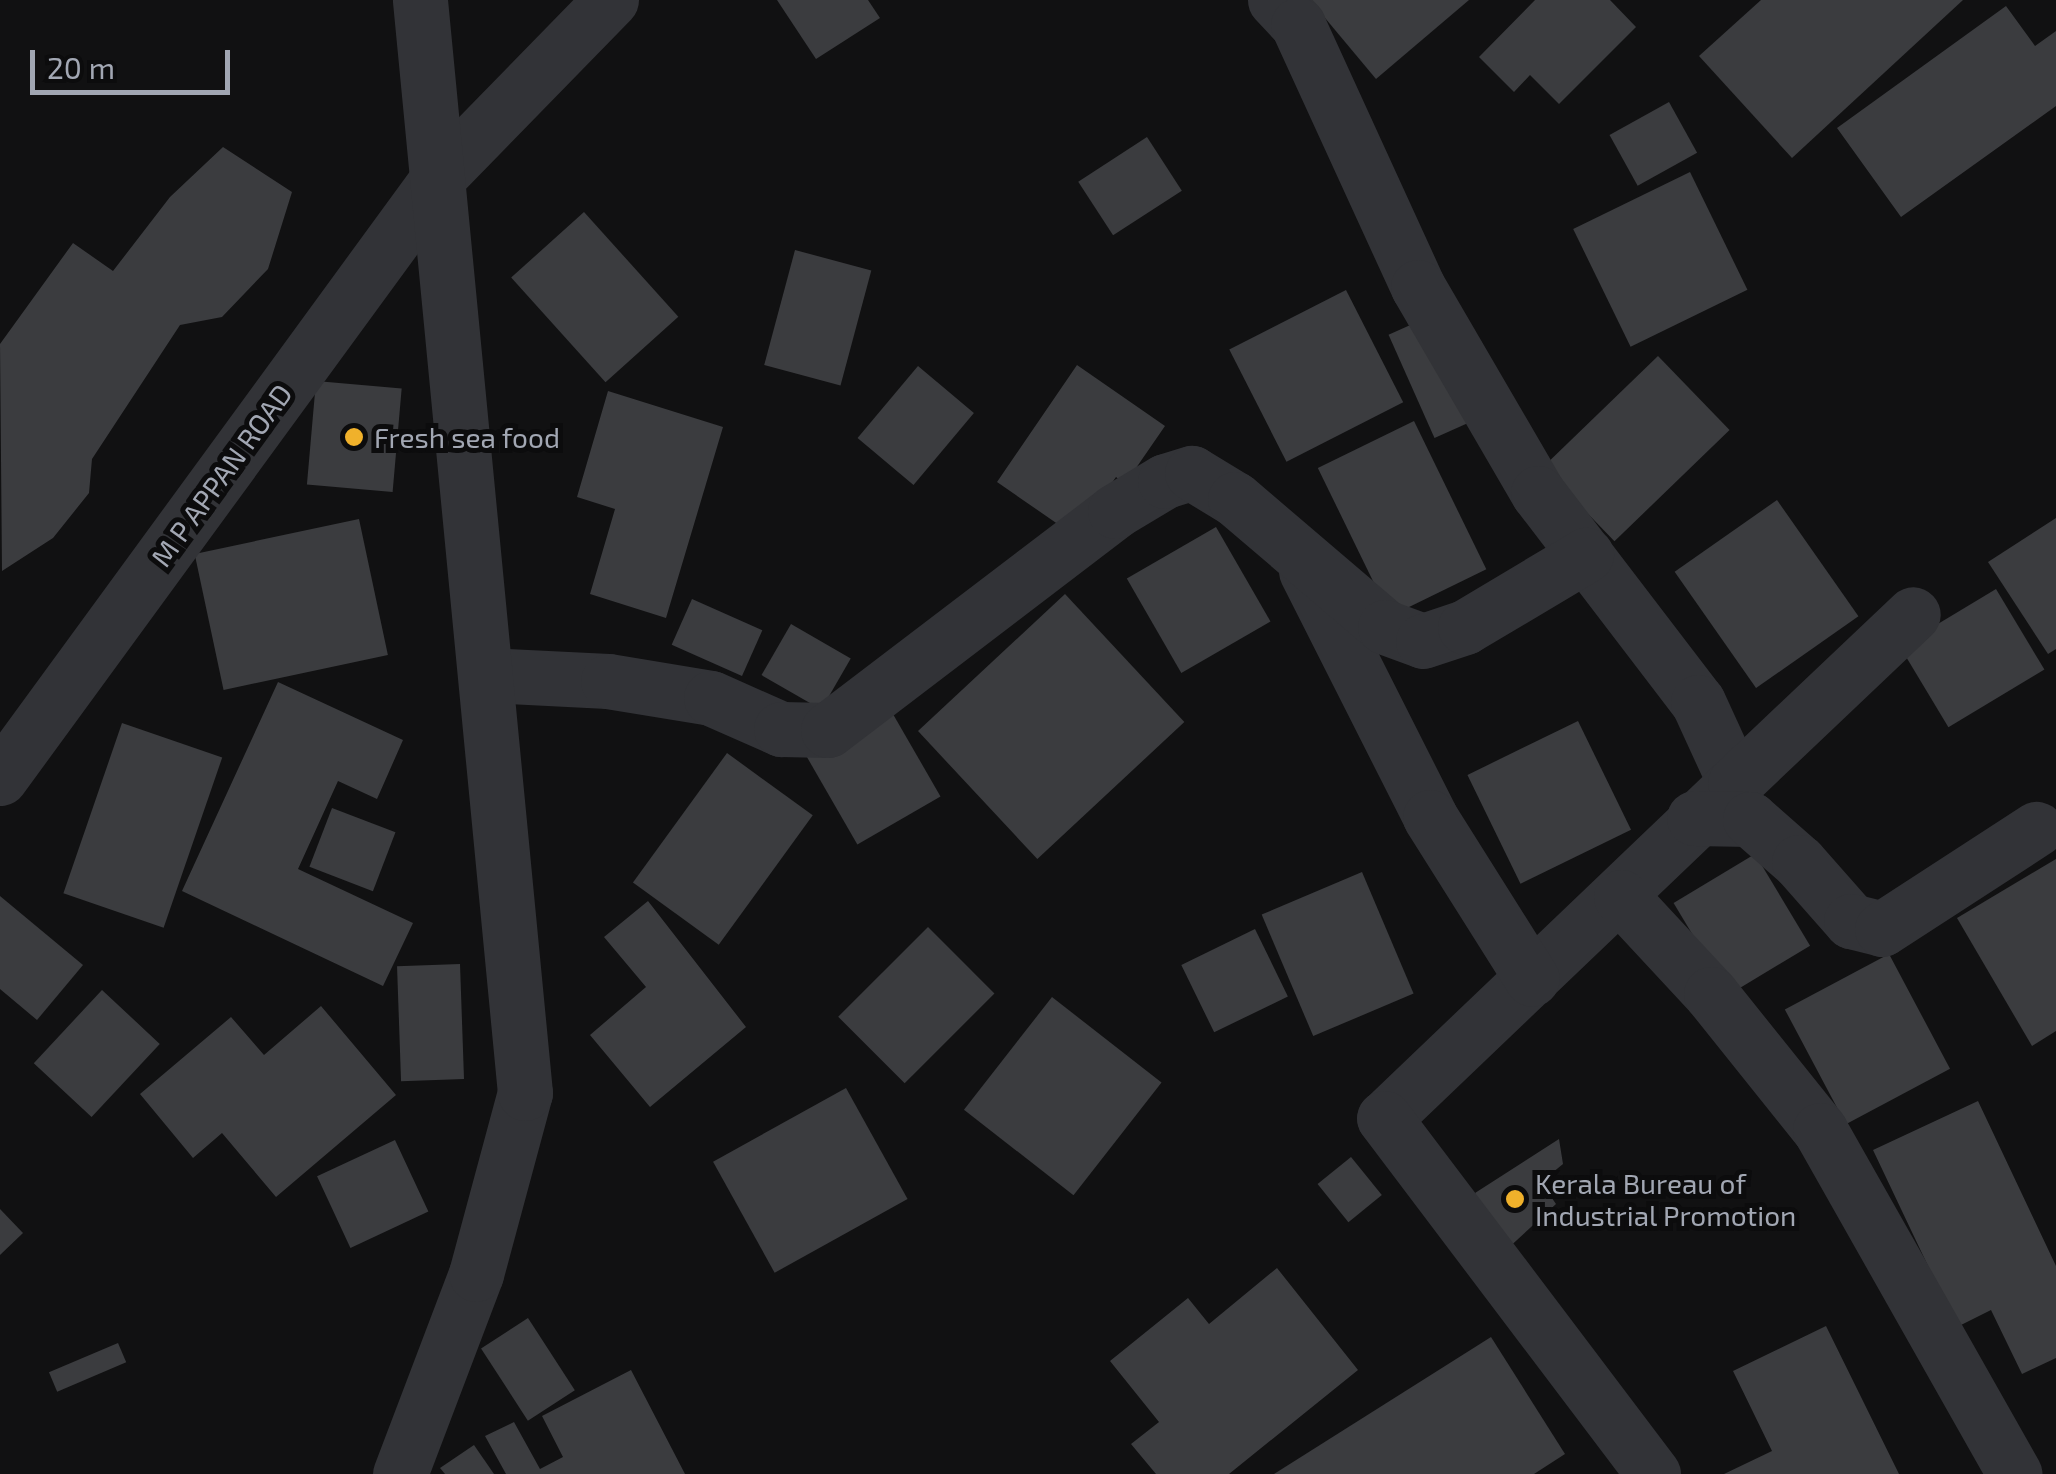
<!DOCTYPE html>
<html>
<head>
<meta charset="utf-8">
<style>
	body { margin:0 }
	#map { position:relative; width:2056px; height:1474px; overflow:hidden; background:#111112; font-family:"Exo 2",sans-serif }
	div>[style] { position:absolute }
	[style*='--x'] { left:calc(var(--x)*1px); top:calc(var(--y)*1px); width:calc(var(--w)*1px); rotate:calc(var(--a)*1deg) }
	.building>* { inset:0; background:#3b3c3f; transform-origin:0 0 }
	.minor>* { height:55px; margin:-27.5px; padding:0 27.5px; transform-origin:27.5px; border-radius:27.5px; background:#323337 }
	.tertiary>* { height:55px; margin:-27.5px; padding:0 27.5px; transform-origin:27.5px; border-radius:27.5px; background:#323337 }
	.dots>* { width:28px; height:28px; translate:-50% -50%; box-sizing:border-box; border:5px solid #0c0c0d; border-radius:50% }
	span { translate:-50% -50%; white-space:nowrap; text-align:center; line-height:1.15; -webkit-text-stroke:10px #0c0c0d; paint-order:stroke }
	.poi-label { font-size:28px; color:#a2a7b3 }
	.left { translate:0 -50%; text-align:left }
	.street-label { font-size:28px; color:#a2a7b3 }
	.scale { position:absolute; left:30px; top:50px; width:200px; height:45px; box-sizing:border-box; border:5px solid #a2a7b3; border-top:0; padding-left:12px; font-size:30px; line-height:35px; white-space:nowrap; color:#a2a7b3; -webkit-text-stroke:8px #0c0c0d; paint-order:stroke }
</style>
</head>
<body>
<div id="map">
	<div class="building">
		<div style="clip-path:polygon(777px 0,868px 0,880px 18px,816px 59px)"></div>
		<div style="clip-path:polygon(1310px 0,1469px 0,1376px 79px)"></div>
		<div style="clip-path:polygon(1535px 0,1610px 0,1636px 27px,1559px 104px,1530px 75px,1514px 92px,1479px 57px)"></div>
		<div style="clip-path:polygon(1761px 0,1963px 0,1792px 158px,1699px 56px)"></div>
		<div style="clip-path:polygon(2006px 6px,2035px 46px,2056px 31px,2056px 106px,1901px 217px,1837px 128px)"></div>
		<div style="left:1669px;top:102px;width:58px;height:68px;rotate:61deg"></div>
		<div style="left:1147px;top:137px;width:64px;height:82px;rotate:57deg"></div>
		<div style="clip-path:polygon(223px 147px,292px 192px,268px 269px,222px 317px,180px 325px,92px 459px,89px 493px,53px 538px,2px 571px,0 344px,73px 243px,113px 271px,170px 197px)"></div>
		<div style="left:1690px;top:172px;width:131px;height:130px;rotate:64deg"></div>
		<div style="left:584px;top:212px;width:141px;height:98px;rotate:48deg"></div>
		<div style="left:795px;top:250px;width:79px;height:119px;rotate:15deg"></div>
		<div style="left:1346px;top:290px;width:126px;height:131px;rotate:63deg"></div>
		<div style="left:1426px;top:318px;width:113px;height:41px;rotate:66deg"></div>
		<div style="left:1658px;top:356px;width:103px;height:160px;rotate:46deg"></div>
		<div style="clip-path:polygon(1077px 365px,1165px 426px,1125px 484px,1116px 477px,1075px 536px,997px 482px)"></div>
		<div style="left:918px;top:366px;width:73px;height:94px;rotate:40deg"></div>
		<div style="left:316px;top:381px;width:86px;height:104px;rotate:5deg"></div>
		<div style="clip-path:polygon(608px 391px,723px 427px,666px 618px,590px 594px,615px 509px,577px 497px)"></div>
		<div style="left:1414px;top:421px;width:165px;height:107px;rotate:64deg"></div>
		<div style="left:1777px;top:500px;width:142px;height:125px;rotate:55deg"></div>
		<div style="clip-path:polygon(2056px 518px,2056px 649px,2048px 654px,1988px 562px)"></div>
		<div style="left:359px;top:519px;width:139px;height:168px;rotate:78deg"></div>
		<div style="left:1216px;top:527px;width:109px;height:103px;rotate:60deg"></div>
		<div style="left:1996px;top:589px;width:94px;height:112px;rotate:59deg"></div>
		<div style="left:1065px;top:594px;width:175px;height:201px;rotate:47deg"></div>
		<div style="left:692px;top:599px;width:77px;height:50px;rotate:24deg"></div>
		<div style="left:791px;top:624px;width:69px;height:59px;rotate:30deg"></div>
		<div style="clip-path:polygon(278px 682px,403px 740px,377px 799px,338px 781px,298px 869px,413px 923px,383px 986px,182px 891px)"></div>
		<div style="left:886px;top:702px;width:109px;height:96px;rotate:60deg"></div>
		<div style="left:1578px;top:721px;width:121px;height:123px;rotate:64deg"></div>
		<div style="left:122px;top:723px;width:106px;height:180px;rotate:19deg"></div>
		<div style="left:727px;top:753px;width:106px;height:160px;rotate:36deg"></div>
		<div style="left:332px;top:808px;width:68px;height:63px;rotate:21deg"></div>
		<div style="left:1755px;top:854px;width:107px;height:95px;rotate:59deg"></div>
		<div style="clip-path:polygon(2056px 859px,2056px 1031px,2032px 1046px,1957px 918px)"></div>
		<div style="left:1362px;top:872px;width:132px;height:109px;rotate:67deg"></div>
		<div style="clip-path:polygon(0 896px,83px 965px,37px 1020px,0 989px)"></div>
		<div style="clip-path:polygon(648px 901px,746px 1027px,650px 1107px,590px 1035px,646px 987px,604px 937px)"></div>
		<div style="left:928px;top:927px;width:94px;height:127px;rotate:45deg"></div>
		<div style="left:1255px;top:929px;width:75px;height:82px;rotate:64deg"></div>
		<div style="left:1889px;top:954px;width:130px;height:118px;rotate:62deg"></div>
		<div style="left:460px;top:964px;width:115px;height:63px;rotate:88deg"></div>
		<div style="left:102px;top:990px;width:79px;height:100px;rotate:43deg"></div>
		<div style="left:1052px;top:997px;width:139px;height:143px;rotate:38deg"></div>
		<div style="clip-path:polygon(321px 1006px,396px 1095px,276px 1197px,222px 1133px,193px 1158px,140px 1094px,231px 1017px,264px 1055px)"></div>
		<div style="left:846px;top:1088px;width:127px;height:152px;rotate:61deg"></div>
		<div style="clip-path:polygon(1978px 1101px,2056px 1266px,2056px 1358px,2022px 1374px,1991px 1310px,1957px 1327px,1873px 1150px)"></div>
		<div style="clip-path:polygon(1559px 1139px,1563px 1164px,1541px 1182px,1556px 1204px,1505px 1251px,1475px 1193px)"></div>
		<div style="left:395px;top:1140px;width:79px;height:86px;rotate:65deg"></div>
		<div style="left:1351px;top:1157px;width:49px;height:43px;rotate:51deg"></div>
		<div style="clip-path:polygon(0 1209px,23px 1233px,0 1255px)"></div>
		<div style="clip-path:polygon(1277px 1268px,1358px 1370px,1229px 1474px,1156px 1474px,1131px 1444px,1159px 1422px,1110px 1361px,1188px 1298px,1209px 1324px)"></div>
		<div style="left:528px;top:1318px;width:86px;height:56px;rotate:57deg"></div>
		<div style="clip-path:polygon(1826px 1326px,1899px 1474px,1724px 1474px,1772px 1451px,1733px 1371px)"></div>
		<div style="clip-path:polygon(1491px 1337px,1565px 1454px,1534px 1474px,1274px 1474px)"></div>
		<div style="left:118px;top:1343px;width:21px;height:75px;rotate:67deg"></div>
		<div style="clip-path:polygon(631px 1370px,685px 1474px,506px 1474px,485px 1436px,514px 1422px,540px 1469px,563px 1457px,542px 1416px)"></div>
		<div style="clip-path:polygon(474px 1445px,494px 1474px,445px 1474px,440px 1468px)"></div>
	</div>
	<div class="minor">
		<div style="--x:1275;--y:0;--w:34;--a:47"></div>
		<div style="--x:1298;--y:25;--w:288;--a:65.4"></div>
		<div style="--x:1418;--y:287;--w:238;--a:59.8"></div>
		<div style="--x:1538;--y:493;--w:263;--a:52.6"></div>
		<div style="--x:1698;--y:702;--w:89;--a:65.4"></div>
		<div style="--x:1735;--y:783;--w:485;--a:136.3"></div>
		<div style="--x:1384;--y:1118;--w:446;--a:52.9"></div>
		<div style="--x:1306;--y:571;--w:275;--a:63.2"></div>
		<div style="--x:1430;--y:817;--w:191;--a:57.8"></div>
		<div style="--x:488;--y:675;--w:120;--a:2.9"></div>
		<div style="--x:608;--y:681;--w:104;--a:9.4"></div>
		<div style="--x:711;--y:698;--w:77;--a:23.9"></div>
		<div style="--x:781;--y:729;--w:47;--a:1.2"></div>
		<div style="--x:828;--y:730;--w:361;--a:-37.3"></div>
		<div style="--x:1115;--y:511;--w:58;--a:-31"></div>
		<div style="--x:1165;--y:481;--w:28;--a:-17"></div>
		<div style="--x:1192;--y:473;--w:50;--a:31.2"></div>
		<div style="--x:1235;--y:499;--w:197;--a:40.5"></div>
		<div style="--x:1385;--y:627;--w:40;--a:20.2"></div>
		<div style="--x:1423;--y:641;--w:44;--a:-18.4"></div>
		<div style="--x:1465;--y:627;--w:141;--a:-30.8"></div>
		<div style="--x:0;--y:778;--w:749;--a:-53.85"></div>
		<div style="--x:442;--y:173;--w:242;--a:-45.7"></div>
		<div style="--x:1735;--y:783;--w:245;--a:-43.5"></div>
		<div style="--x:1694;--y:818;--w:56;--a:1"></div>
		<div style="--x:1750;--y:819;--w:65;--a:41.3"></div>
		<div style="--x:1799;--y:862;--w:79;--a:48.6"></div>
		<div style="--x:1851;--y:921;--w:32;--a:14"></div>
		<div style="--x:1882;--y:929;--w:184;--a:-33"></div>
		<div style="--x:1621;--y:897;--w:132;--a:47.1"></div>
		<div style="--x:1711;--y:994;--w:174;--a:51.3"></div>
		<div style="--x:1820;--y:1130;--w:395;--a:60.5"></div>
	</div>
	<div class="tertiary">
		<div style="--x:400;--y:1474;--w:214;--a:-69.2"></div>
		<div style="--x:476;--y:1274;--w:188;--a:-74.9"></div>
		<div style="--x:525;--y:1093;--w:1098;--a:-95.49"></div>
	</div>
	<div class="dots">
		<div style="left:354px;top:437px;background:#f0b12b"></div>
		<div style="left:1515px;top:1199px;background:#f0b12b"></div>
	</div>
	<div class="poi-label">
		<span class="left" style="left:374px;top:437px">Fresh sea food</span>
		<span class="left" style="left:1535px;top:1199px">Kerala Bureau of<br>Industrial Promotion</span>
	</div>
	<div class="street-label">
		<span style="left:221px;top:475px;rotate:-54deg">M P APPAN ROAD</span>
	</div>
	<div class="scale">20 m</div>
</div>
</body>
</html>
